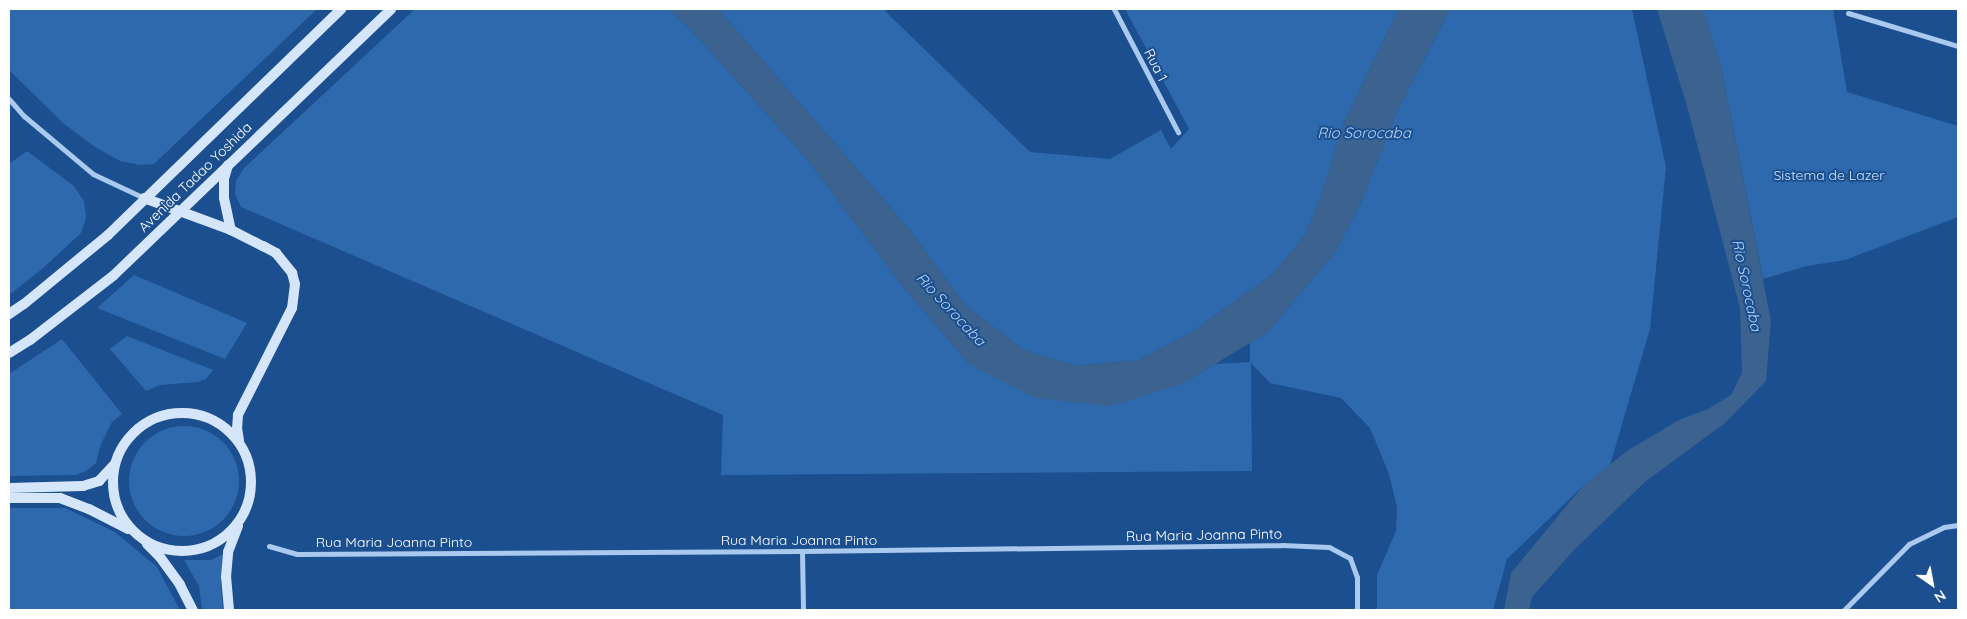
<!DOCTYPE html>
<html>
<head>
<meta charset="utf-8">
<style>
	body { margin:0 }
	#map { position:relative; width:1967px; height:619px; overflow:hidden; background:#1b4f8f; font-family:Quicksand,sans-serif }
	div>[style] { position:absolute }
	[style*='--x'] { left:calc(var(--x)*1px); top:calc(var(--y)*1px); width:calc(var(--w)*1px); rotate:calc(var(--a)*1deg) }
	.green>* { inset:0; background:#2e69ad }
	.round { border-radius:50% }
	.water>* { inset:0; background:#3c6290 }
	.street>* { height:5px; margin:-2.5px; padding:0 2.5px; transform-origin:2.5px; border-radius:2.5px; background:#a9c9ee }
	.secondary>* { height:10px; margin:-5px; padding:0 5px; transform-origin:5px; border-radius:5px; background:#d6e6fa }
	.secondary>.ring { margin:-5px; padding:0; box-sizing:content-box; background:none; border:10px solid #d6e6fa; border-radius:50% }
	span { translate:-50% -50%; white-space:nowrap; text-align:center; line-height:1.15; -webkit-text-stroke:4px #1b4f8f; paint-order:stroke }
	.street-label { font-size:14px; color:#fff }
	.park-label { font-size:14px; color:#cfe3fa }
	.water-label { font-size:15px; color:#b5d3f5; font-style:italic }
	.frame { position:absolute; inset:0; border:10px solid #fff; pointer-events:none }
	.north { position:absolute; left:1907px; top:559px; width:50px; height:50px; -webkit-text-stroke:4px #1b4f8f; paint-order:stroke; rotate:147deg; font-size:14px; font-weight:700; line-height:20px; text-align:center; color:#fff }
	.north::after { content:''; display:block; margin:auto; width:18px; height:22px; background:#fff; clip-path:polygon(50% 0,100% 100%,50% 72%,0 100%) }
</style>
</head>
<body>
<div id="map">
	<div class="green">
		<div style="clip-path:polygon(9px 9px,317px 9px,154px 164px,140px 165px,120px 161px,95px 147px,63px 123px,9px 70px)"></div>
		<div style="clip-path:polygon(415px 9px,668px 9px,693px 32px,806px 158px,904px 288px,969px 364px,1182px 384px,1215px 364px,1250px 362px,1250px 342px,1268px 332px,1336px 251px,1362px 200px,1396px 114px,1450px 9px,1632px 9px,1666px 167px,1650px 329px,1610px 465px,1582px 487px,1507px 559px,1493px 610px,1377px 610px,1377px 575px,1396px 531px,1397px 507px,1389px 474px,1370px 428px,1341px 398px,1270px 383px,1251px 363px,1252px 471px,721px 475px,723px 415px,241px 207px,235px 194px,236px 181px,244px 168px)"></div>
		<div style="clip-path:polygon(718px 9px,883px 9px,1030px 152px,1110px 159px,1161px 130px,1171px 149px,1189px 129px,1125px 9px,1399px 9px,1344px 122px,1321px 196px,1305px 235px,1273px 274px,1192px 332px,1139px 360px,1076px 366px,1024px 350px,965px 305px,910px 230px)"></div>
		<div style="clip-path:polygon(1703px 9px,1833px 9px,1847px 92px,1958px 126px,1958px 217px,1845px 260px,1807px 266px,1763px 279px,1721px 67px)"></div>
		<div style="clip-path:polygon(27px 151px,74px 186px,84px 201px,86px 218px,81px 233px,42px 269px,9px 295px,9px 164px)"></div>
		<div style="clip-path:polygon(134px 275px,247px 323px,225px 359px,97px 308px)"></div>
		<div style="clip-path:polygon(127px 336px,213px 370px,206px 379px,198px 382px,160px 385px,146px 391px,110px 349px)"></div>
		<div style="clip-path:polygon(62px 339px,122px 414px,112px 422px,101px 444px,96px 463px,86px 471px,76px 475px,9px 476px,9px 374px)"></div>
		<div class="round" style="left:129px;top:426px;width:110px;height:110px"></div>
		<div style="clip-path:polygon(9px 508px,65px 508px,115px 532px,157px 567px,180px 610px,9px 610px)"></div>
		<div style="clip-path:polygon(223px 554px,221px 583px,223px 610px,202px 610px,199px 586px,184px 560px,211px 560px)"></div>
	</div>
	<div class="water">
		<div style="clip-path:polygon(668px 9px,718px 9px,910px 230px,965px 305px,1024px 350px,1076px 366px,1139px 360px,1192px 332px,1273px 274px,1305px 235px,1321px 196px,1344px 122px,1399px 9px,1450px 9px,1396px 114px,1362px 200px,1336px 251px,1268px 332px,1182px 384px,1110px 406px,1035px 398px,969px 364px,904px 288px,806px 158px,693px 32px)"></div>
		<div style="clip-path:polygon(1657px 9px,1703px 9px,1721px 67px,1771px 321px,1766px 381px,1725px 423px,1646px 481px,1575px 549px,1532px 597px,1529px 610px,1504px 610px,1511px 573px,1582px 487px,1627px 451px,1679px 420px,1708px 409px,1731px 395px,1742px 373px,1740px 308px,1687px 106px)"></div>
	</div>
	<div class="street">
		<div style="--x:1114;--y:9;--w:139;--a:62.5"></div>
		<div style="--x:1848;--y:13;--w:115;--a:16.7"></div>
		<div style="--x:9;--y:99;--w:23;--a:49"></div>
		<div style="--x:24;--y:116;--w:90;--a:40"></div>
		<div style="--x:93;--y:174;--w:56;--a:25.2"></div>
		<div style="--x:269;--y:546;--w:29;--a:16"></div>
		<div style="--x:297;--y:554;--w:505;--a:-0.34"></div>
		<div style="--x:802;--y:551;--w:480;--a:-0.7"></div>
		<div style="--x:1282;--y:545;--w:47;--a:2.4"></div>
		<div style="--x:1329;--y:547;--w:24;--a:28"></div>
		<div style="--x:1350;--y:558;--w:20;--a:70"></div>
		<div style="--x:1357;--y:577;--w:33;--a:90"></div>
		<div style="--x:802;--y:551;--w:59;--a:89"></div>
		<div style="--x:1844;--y:610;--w:93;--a:-45.4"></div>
		<div style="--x:1909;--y:544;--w:39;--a:-26"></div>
		<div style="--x:1944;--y:527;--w:14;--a:-8"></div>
	</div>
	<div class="secondary">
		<div style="--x:228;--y:165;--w:15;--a:106"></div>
		<div style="--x:224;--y:179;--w:19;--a:90"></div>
		<div style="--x:224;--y:198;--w:33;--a:78"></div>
		<div style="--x:144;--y:198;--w:93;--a:20.2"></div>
		<div style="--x:231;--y:230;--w:36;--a:27"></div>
		<div style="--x:263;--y:246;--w:15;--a:28"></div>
		<div style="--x:276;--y:253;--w:26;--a:51"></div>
		<div style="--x:292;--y:273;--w:11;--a:75"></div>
		<div style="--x:295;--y:284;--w:24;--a:97"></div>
		<div style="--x:292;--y:308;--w:120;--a:116.8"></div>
		<div style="--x:238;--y:415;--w:13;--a:94"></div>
		<div style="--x:237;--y:428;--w:13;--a:81"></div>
		<div style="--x:9;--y:314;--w:18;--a:-34"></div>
		<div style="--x:24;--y:304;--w:109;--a:-39.4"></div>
		<div style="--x:108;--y:235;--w:325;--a:-44.1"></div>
		<div style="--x:9;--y:353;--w:25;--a:-32"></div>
		<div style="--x:30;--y:340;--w:106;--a:-37.7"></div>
		<div style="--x:114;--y:275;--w:384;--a:-43.8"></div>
		<div class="ring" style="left:113px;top:413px;width:128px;height:128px"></div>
		<div style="--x:9;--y:488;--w:74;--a:-1.5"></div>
		<div style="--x:83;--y:486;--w:17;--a:-17"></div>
		<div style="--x:99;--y:481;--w:23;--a:-47"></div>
		<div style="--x:9;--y:498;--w:51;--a:0"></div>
		<div style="--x:60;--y:498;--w:31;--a:21"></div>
		<div style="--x:89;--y:509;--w:44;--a:27.1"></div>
		<div style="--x:147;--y:544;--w:18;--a:45"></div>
		<div style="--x:160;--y:557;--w:34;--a:54"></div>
		<div style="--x:180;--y:585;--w:28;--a:63"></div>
		<div style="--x:229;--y:610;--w:33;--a:-95"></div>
		<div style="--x:226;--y:577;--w:25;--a:-85"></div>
		<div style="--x:228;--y:552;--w:28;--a:-69"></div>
	</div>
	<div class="street-label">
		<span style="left:1156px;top:65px;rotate:63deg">Rua 1</span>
		<span style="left:195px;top:177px;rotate:-44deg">Avenida Tadao Yoshida</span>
		<span style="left:1204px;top:535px;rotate:-1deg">Rua Maria Joanna Pinto</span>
		<span style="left:799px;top:540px">Rua Maria Joanna Pinto</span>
		<span style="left:394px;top:542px">Rua Maria Joanna Pinto</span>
	</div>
	<div class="park-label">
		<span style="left:1829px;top:175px">Sistema de Lazer</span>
	</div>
	<div class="water-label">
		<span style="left:1364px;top:133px">Rio Sorocaba</span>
		<span style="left:1747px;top:285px;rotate:78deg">Rio Sorocaba</span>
		<span style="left:951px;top:309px;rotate:47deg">Rio Sorocaba</span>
	</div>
	<div class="frame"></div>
	<div class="north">N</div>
</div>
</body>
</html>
